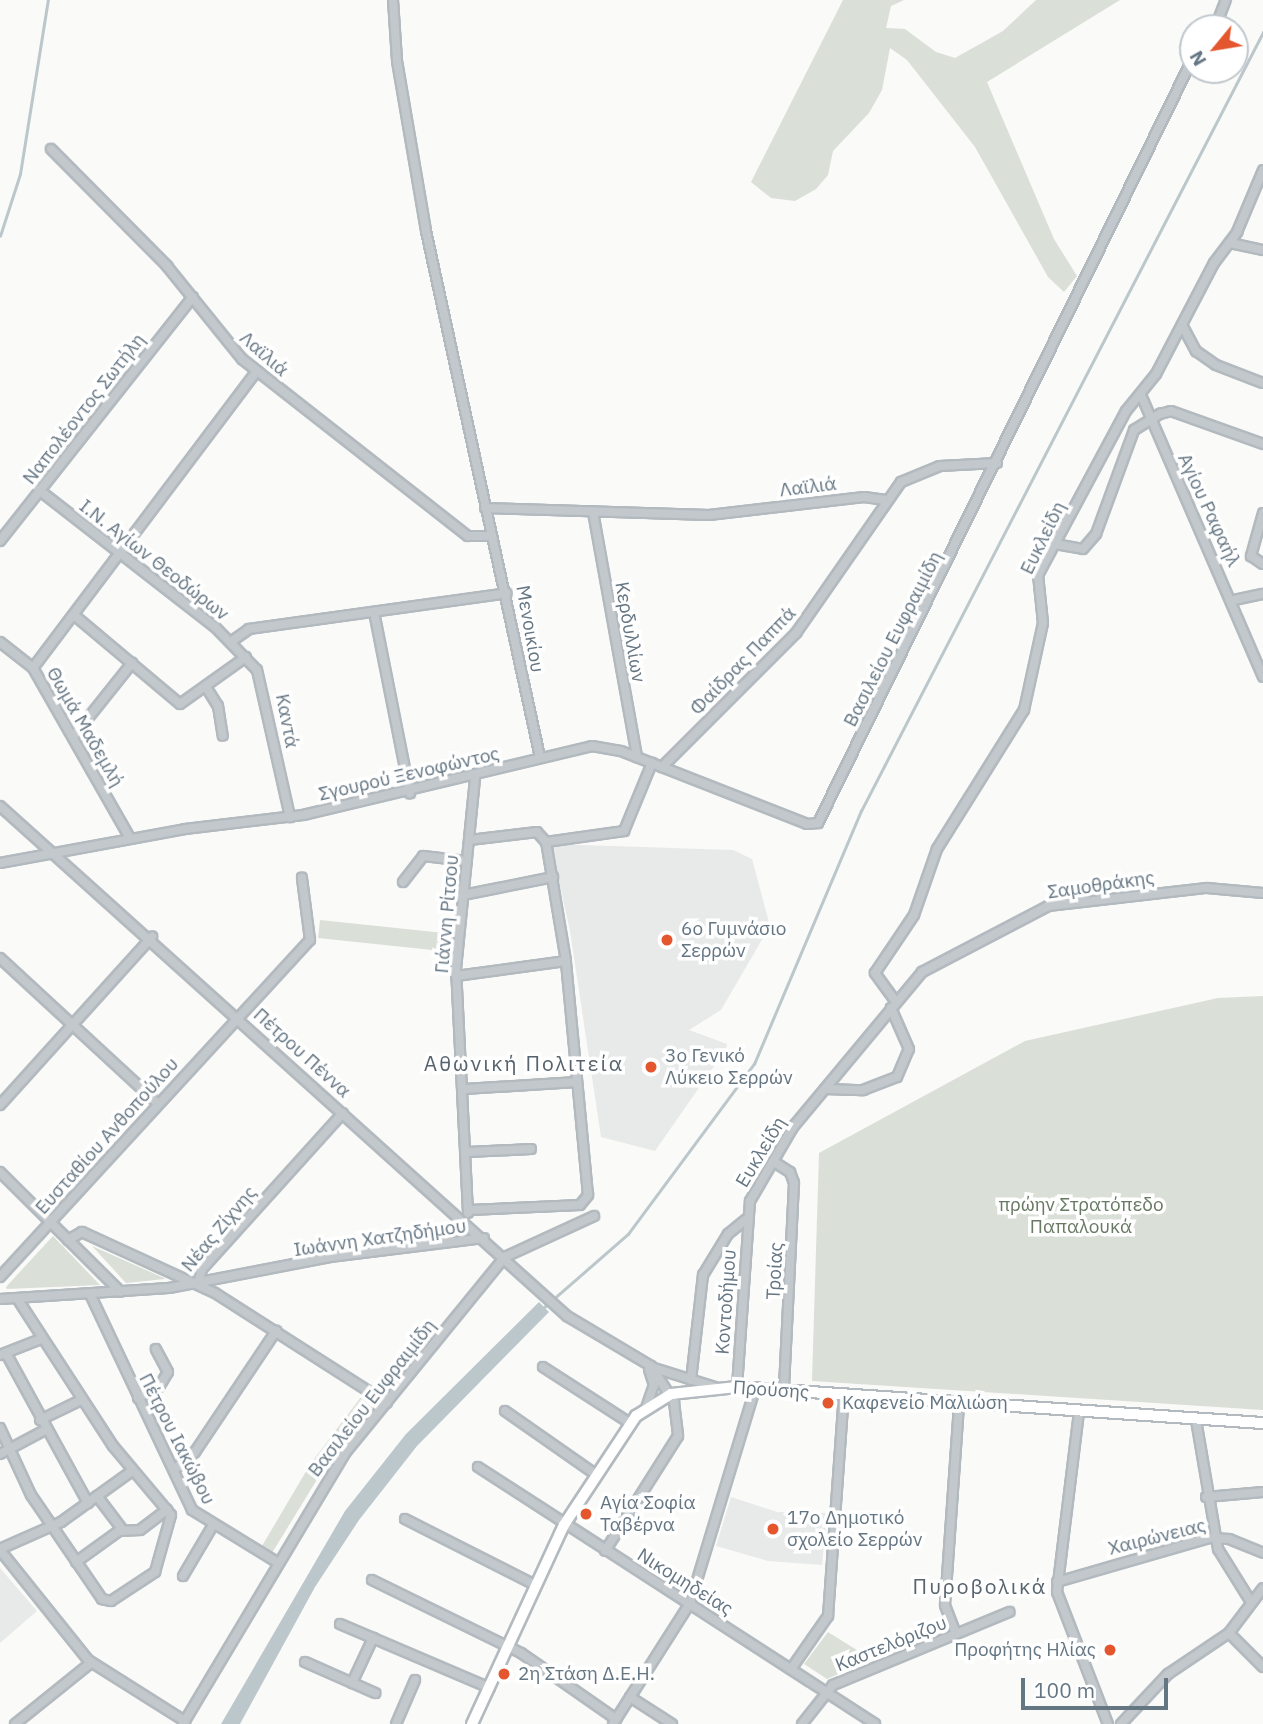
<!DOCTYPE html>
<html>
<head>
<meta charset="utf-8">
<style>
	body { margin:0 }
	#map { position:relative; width:1263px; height:1724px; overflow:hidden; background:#fafaf8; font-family:"IBM Plex Sans",sans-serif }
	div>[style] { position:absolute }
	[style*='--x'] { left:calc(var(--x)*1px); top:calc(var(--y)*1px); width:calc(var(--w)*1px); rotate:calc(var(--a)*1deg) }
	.built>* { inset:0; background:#e8e9e9 }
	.green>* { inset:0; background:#dadfd7; transform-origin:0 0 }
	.water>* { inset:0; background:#bbc7cb }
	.stream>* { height:2.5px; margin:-1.25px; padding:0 1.25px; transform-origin:1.25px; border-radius:1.25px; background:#bbc7cb }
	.roads { filter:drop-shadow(2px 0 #b3babf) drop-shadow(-2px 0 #b3babf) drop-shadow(0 2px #b3babf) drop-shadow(0 -2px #b3babf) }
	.street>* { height:8px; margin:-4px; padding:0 4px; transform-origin:4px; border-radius:4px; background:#c3c8cc }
	.secondary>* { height:10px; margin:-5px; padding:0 5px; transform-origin:5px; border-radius:5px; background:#fff }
	.dots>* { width:19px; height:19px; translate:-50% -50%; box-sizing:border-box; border:4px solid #fff; border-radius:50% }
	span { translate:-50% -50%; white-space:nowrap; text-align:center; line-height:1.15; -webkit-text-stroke:7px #fff; paint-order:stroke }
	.street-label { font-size:19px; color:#657683 }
	.poi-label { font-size:19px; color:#657683 }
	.left { translate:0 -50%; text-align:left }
	.right { translate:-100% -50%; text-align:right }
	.park-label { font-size:19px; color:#687a64 }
	.neighbourhood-label { font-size:21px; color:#57646e; letter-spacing:2px }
	.north { position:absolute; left:1179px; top:14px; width:70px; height:70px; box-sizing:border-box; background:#fff; border:2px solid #c1c8cd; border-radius:50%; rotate:240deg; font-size:19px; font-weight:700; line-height:28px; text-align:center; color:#657683 }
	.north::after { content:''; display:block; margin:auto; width:24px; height:32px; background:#e4572e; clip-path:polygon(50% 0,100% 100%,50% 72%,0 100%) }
	.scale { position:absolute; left:1021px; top:1678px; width:147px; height:32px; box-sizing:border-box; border:4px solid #657683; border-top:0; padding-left:9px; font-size:21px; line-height:24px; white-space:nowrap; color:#657683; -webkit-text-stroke:5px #fff; paint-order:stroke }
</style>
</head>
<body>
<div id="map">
	<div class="built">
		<div style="clip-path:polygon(551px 844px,733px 850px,752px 859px,770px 926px,721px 1010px,689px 1030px,727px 1044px,726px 1049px,655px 1151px,601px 1137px,570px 931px)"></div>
		<div style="clip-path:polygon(731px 1497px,777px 1512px,827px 1513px,822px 1565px,768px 1561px,716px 1546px)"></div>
		<div style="clip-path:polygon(0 1568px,37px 1611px,0 1643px)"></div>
	</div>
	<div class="green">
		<div style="clip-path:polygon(843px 0,904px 0,891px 6px,886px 28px,905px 29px,936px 52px,955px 58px,1003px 31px,1036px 0,1120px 0,987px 82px,1054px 239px,1077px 276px,1064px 292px,1048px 277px,975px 147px,907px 60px,890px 48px,882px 90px,869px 113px,833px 151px,828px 175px,816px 189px,795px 201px,771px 198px,751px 182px)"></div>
		<div style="left:320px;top:920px;width:134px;height:18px;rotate:6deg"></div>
		<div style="clip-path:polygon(1263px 996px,1263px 1410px,812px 1381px,819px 1153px,1025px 1041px,1218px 998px)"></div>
		<div style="clip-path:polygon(53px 1236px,100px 1285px,7px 1289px,6px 1287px)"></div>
		<div style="clip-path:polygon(92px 1246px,164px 1278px,165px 1279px,126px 1283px)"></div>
		<div style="clip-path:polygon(361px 1397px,373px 1408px,321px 1473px,272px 1553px,262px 1546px,311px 1463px)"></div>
		<div style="clip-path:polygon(828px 1632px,868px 1657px,869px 1661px,827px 1679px,804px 1664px)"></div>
	</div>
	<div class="water">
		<div style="clip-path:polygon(539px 1302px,549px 1312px,417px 1446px,359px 1520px,315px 1587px,240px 1724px,221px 1724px,345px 1511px,406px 1434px)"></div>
	</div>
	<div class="stream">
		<div style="--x:0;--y:236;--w:65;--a:-72.1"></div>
		<div style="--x:20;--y:174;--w:176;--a:-80.9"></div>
		<div style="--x:542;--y:1309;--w:114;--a:-41.1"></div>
		<div style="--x:628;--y:1234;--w:212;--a:-53.5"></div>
		<div style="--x:754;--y:1064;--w:275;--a:-67.1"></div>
		<div style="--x:861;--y:811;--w:877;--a:-62.7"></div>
	</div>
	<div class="roads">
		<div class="street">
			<div style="--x:393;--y:0;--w:61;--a:86.2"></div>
			<div style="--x:397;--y:61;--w:172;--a:80.3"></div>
			<div style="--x:426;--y:231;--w:538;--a:77.77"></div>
			<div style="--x:1215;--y:28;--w:30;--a:-69"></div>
			<div style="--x:51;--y:149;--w:165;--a:45.2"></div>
			<div style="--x:167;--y:266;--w:119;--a:51.1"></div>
			<div style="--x:242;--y:359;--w:287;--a:38.1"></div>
			<div style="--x:468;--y:536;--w:24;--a:0"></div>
			<div style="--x:1230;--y:243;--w:34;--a:12"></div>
			<div style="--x:1182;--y:325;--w:30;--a:62"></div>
			<div style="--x:1196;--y:351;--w:24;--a:35"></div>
			<div style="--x:1216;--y:365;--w:50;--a:21"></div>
			<div style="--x:1141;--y:395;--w:307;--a:66.6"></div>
			<div style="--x:39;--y:490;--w:223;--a:37.9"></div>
			<div style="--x:215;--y:627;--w:60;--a:45.7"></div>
			<div style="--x:257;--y:670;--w:151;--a:77.3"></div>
			<div style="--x:485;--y:508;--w:224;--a:1.8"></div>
			<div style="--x:709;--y:515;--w:156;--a:-6.6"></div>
			<div style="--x:864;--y:497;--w:22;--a:8"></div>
			<div style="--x:593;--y:512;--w:249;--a:79.8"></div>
			<div style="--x:1263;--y:513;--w:45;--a:105.6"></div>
			<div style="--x:1251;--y:556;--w:14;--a:34"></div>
			<div style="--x:0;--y:541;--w:311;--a:-51.7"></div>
			<div style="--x:1055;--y:544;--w:28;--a:10"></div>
			<div style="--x:1083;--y:549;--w:20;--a:-49"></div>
			<div style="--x:1096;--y:534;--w:111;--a:-69.9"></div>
			<div style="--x:1134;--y:430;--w:31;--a:-32"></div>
			<div style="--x:1160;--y:414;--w:11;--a:-15"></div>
			<div style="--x:1171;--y:411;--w:98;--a:19.7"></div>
			<div style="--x:1234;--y:600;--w:30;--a:-12"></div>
			<div style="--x:374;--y:612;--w:185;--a:78.8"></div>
			<div style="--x:74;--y:615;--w:138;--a:40"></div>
			<div style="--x:180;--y:704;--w:81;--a:-35.5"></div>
			<div style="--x:232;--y:641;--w:21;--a:-35"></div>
			<div style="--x:249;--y:629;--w:260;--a:-7.9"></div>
			<div style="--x:0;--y:642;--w:42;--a:38.2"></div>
			<div style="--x:33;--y:668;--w:196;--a:60.3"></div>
			<div style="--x:33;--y:668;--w:372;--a:-53"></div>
			<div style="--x:206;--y:687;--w:22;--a:58"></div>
			<div style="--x:218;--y:706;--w:30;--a:81"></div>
			<div style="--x:73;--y:737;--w:95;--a:-51.4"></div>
			<div style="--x:662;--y:767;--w:190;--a:-45"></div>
			<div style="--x:796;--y:633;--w:184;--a:-55.2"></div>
			<div style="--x:901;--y:482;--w:42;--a:-22.3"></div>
			<div style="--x:940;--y:466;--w:57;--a:-3"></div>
			<div style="--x:0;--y:806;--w:763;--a:41.97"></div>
			<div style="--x:567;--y:1316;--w:98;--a:30.8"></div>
			<div style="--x:651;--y:1366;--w:43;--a:57.4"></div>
			<div style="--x:674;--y:1402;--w:34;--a:83"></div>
			<div style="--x:678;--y:1436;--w:136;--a:122.4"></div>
			<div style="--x:546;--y:842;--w:79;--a:-8"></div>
			<div style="--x:624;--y:831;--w:74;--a:-67.6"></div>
			<div style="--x:0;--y:863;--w:188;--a:-10.4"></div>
			<div style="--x:185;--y:829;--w:119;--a:-6.8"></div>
			<div style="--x:303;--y:815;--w:297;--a:-13.4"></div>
			<div style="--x:592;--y:746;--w:29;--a:10"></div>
			<div style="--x:621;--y:751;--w:200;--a:21.4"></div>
			<div style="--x:807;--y:824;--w:11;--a:-5"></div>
			<div style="--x:818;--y:823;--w:852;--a:-63.89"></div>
			<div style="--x:403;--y:882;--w:33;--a:-52"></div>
			<div style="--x:423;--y:856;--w:44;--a:6.5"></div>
			<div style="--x:463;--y:895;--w:92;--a:-11.3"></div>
			<div style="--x:0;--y:958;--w:215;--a:42.7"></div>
			<div style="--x:456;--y:976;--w:111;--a:-7.8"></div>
			<div style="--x:896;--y:1002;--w:36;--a:-126"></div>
			<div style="--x:875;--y:973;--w:70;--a:-56.1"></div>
			<div style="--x:914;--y:915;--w:70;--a:-70.8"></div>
			<div style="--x:937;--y:849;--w:164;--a:-58"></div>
			<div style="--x:1024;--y:710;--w:89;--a:-77.7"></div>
			<div style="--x:1043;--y:623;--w:48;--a:-95.9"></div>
			<div style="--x:1038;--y:575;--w:186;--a:-61.8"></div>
			<div style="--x:1126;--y:411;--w:48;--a:-51"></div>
			<div style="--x:1156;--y:374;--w:125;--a:-62.4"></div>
			<div style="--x:1214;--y:263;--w:39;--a:-53"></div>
			<div style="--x:1237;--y:232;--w:67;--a:-67.2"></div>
			<div style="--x:464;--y:1089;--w:113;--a:-3.5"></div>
			<div style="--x:825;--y:1089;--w:38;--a:2"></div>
			<div style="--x:863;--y:1090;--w:36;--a:-21"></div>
			<div style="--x:897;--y:1077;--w:30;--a:-67"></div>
			<div style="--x:909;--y:1049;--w:45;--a:-113.7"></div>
			<div style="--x:0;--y:1105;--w:227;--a:-47.9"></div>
			<div style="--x:468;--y:1152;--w:63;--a:-2.7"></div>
			<div style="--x:774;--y:1162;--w:19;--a:32"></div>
			<div style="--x:790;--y:1172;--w:12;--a:70"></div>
			<div style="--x:794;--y:1183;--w:208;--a:92.8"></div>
			<div style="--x:0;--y:1172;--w:170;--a:44.8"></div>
			<div style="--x:469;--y:1210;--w:111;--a:-2.6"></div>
			<div style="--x:580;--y:1205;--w:13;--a:-51"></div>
			<div style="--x:588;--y:1195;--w:235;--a:-95.4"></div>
			<div style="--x:566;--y:961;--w:121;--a:-99.5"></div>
			<div style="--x:546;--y:842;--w:13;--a:-132"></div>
			<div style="--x:537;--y:832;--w:68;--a:173.3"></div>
			<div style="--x:468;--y:1213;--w:244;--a:-92.8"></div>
			<div style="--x:456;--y:969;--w:193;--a:-84.3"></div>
			<div style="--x:68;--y:1240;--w:16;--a:-30"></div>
			<div style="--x:82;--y:1232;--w:146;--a:24.6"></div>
			<div style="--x:215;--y:1293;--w:204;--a:32.6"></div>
			<div style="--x:0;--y:1277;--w:458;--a:-47.4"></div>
			<div style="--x:310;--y:940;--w:63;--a:-97.4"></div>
			<div style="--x:198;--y:1284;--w:16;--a:-75"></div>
			<div style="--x:202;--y:1269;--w:210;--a:-47.9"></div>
			<div style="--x:90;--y:1294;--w:239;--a:64.7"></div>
			<div style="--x:192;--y:1510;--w:100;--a:31.5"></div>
			<div style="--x:0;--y:1299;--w:169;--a:-3.7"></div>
			<div style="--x:169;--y:1288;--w:164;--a:-10.9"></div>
			<div style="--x:330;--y:1257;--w:155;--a:-7"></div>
			<div style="--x:0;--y:1355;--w:44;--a:-21.3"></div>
			<div style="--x:7;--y:1355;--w:169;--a:61.3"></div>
			<div style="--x:543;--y:1367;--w:103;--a:32.8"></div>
			<div style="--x:654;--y:1368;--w:64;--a:17.3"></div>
			<div style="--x:691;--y:1380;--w:106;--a:-83.5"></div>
			<div style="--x:703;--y:1275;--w:48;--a:-58.6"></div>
			<div style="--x:728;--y:1234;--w:26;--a:-39"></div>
			<div style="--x:737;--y:1387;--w:186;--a:-86"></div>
			<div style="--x:750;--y:1201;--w:86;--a:-59.8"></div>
			<div style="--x:793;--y:1127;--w:202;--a:-50.2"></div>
			<div style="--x:922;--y:972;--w:142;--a:-27.6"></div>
			<div style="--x:1048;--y:906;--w:160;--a:-6.5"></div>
			<div style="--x:1207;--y:888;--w:56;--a:5.1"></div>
			<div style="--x:138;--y:1398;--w:24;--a:-28"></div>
			<div style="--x:159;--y:1387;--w:17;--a:-59"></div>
			<div style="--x:168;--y:1372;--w:26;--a:-118"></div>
			<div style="--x:646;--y:1408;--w:24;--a:-71"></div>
			<div style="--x:654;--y:1385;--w:16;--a:-108"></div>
			<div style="--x:505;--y:1411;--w:110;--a:35"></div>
			<div style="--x:1079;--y:1412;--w:181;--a:97"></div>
			<div style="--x:1057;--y:1592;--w:142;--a:68.9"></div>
			<div style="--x:40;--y:1420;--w:46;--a:-26"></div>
			<div style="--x:1196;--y:1420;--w:131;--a:80.3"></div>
			<div style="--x:1218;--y:1549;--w:62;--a:58.1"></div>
			<div style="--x:0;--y:1428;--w:74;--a:65.2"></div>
			<div style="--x:31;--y:1495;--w:126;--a:55.7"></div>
			<div style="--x:102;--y:1599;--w:9;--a:13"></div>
			<div style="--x:111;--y:1601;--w:53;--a:-33.4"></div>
			<div style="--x:155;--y:1572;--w:59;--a:-74.3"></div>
			<div style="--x:171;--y:1515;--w:90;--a:-130"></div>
			<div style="--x:113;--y:1446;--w:176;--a:-123"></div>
			<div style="--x:0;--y:1454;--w:51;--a:-28.1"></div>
			<div style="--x:478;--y:1467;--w:473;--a:32.9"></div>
			<div style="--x:174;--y:1470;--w:28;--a:-41"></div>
			<div style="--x:195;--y:1452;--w:146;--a:-56.2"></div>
			<div style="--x:97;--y:1496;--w:41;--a:52.9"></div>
			<div style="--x:1206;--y:1497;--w:57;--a:-5"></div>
			<div style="--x:405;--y:1519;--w:146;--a:26.9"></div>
			<div style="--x:0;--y:1549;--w:67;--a:-23.9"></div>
			<div style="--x:61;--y:1522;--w:87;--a:-35.7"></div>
			<div style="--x:0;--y:1550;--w:141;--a:51.3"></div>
			<div style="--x:88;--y:1660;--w:115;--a:32.2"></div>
			<div style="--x:76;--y:1562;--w:53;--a:-35.8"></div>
			<div style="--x:119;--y:1531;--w:21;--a:-3"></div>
			<div style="--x:140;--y:1530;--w:34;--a:-37"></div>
			<div style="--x:183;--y:1576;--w:59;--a:-59.5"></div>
			<div style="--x:372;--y:1580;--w:166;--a:26.1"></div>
			<div style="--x:521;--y:1653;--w:116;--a:34.8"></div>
			<div style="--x:1057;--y:1582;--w:158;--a:-16.1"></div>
			<div style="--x:1209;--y:1538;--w:20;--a:3"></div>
			<div style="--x:1229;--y:1539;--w:37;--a:22"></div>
			<div style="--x:340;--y:1624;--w:163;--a:23.1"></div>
			<div style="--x:1229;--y:1633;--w:56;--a:-52.9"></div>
			<div style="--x:956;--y:1634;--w:31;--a:-111"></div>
			<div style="--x:945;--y:1605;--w:202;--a:-86"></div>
			<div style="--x:305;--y:1662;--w:77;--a:23.9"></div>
			<div style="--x:791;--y:1669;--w:65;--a:-55.1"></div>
			<div style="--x:828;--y:1616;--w:222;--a:-85.9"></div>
			<div style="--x:352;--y:1683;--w:50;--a:-65"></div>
			<div style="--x:630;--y:1697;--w:50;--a:32.7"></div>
			<div style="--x:15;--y:1724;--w:97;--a:-38.8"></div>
			<div style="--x:183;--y:1724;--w:316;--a:-59.1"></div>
			<div style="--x:345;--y:1453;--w:253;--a:-50.8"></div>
			<div style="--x:505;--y:1257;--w:98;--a:-24.7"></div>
			<div style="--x:396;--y:1724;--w:48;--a:-66.6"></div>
			<div style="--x:613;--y:1724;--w:143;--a:-57.5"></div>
			<div style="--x:690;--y:1603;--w:224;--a:-73.1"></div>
			<div style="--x:802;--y:1724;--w:50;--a:-51.5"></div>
			<div style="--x:833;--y:1685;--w:191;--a:-22.5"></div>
			<div style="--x:1121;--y:1724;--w:69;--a:-46.8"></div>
			<div style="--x:1168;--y:1674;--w:73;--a:-33.9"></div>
			<div style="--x:1229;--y:1633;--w:48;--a:45"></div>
		</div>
		<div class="secondary">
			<div style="--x:472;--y:1724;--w:219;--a:-65.2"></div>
			<div style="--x:564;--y:1525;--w:131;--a:-56.6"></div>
			<div style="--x:636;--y:1416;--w:41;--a:-32.2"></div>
			<div style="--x:671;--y:1394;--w:66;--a:-6.1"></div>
			<div style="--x:737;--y:1387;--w:527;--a:3.92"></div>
		</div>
	</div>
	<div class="dots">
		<div style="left:667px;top:940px;background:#e4572e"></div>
		<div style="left:651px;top:1067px;background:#e4572e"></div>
		<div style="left:828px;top:1403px;background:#e4572e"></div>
		<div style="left:586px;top:1514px;background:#e4572e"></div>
		<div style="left:773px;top:1529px;background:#e4572e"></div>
		<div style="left:1110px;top:1650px;background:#e4572e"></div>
		<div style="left:504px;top:1674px;background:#e4572e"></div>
	</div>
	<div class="street-label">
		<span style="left:264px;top:354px;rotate:41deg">Λαϊλιά</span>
		<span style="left:84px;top:409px;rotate:-52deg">Ναπολέοντος Σωτήλη</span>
		<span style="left:808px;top:487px;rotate:-7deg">Λαϊλιά</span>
		<span style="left:1209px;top:510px;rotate:65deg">Αγίου Ραφαήλ</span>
		<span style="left:1043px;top:538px;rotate:-64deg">Ευκλείδη</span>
		<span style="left:154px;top:560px;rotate:38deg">Ι.Ν. Αγίων Θεοδώρων</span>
		<span style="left:530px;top:629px;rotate:80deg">Μενοικίου</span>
		<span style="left:630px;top:632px;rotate:80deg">Κερδυλλίων</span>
		<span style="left:893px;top:639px;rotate:-63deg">Βασιλείου Ευφραιμίδη</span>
		<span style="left:743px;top:661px;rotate:-46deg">Φαίδρας Παππά</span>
		<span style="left:287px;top:721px;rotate:79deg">Καντά</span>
		<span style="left:85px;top:727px;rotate:60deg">Θωμά Μαδεμλή</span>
		<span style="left:409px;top:774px;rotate:-13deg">Σγουρού Ξενοφώντος</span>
		<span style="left:1101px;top:885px;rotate:-8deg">Σαμοθράκης</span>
		<span style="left:447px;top:914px;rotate:-85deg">Γιάννη Ρίτσου</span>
		<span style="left:302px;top:1053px;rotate:42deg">Πέτρου Πέννα</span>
		<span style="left:107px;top:1136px;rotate:-48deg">Ευσταθίου Ανθοπούλου</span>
		<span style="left:761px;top:1152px;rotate:-59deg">Ευκλείδη</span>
		<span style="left:219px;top:1229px;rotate:-50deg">Νέας Ζίχνης</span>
		<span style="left:380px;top:1238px;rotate:-8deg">Ιωάννη Χατζηδήμου</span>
		<span style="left:775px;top:1271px;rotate:-87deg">Τροίας</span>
		<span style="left:726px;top:1302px;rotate:-86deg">Κοντοδήμου</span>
		<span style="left:771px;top:1390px;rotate:4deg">Προύσης</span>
		<span style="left:372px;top:1398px;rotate:-52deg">Βασιλείου Ευφραιμίδη</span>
		<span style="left:177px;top:1439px;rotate:63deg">Πέτρου Ιακώβου</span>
		<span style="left:1157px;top:1537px;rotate:-14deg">Χαιρώνειας</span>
		<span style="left:685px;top:1582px;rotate:32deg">Νικομηδείας</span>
		<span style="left:891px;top:1644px;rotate:-22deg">Καστελόριζου</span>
	</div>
	<div class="poi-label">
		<span class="left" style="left:681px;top:940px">6ο Γυμνάσιο<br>Σερρών</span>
		<span class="left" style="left:665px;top:1067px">3ο Γενικό<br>Λύκειο Σερρών</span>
		<span class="left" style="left:842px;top:1403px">Καφενείο Μαλιώση</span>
		<span class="left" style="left:600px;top:1514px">Αγία Σοφία<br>Ταβέρνα</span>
		<span class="left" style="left:787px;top:1529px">17ο Δημοτικό<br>σχολείο Σερρών</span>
		<span class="right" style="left:1096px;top:1650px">Προφήτης Ηλίας</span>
		<span class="left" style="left:518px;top:1674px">2η Στάση Δ.Ε.Η.</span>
	</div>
	<div class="park-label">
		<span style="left:1081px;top:1216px">πρώην Στρατόπεδο<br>Παπαλουκά</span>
	</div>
	<div class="neighbourhood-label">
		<span style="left:524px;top:1063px">Αθωνική Πολιτεία</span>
		<span style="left:980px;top:1586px">Πυροβολικά</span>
	</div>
	<div class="north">N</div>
	<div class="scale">100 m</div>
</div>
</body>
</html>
